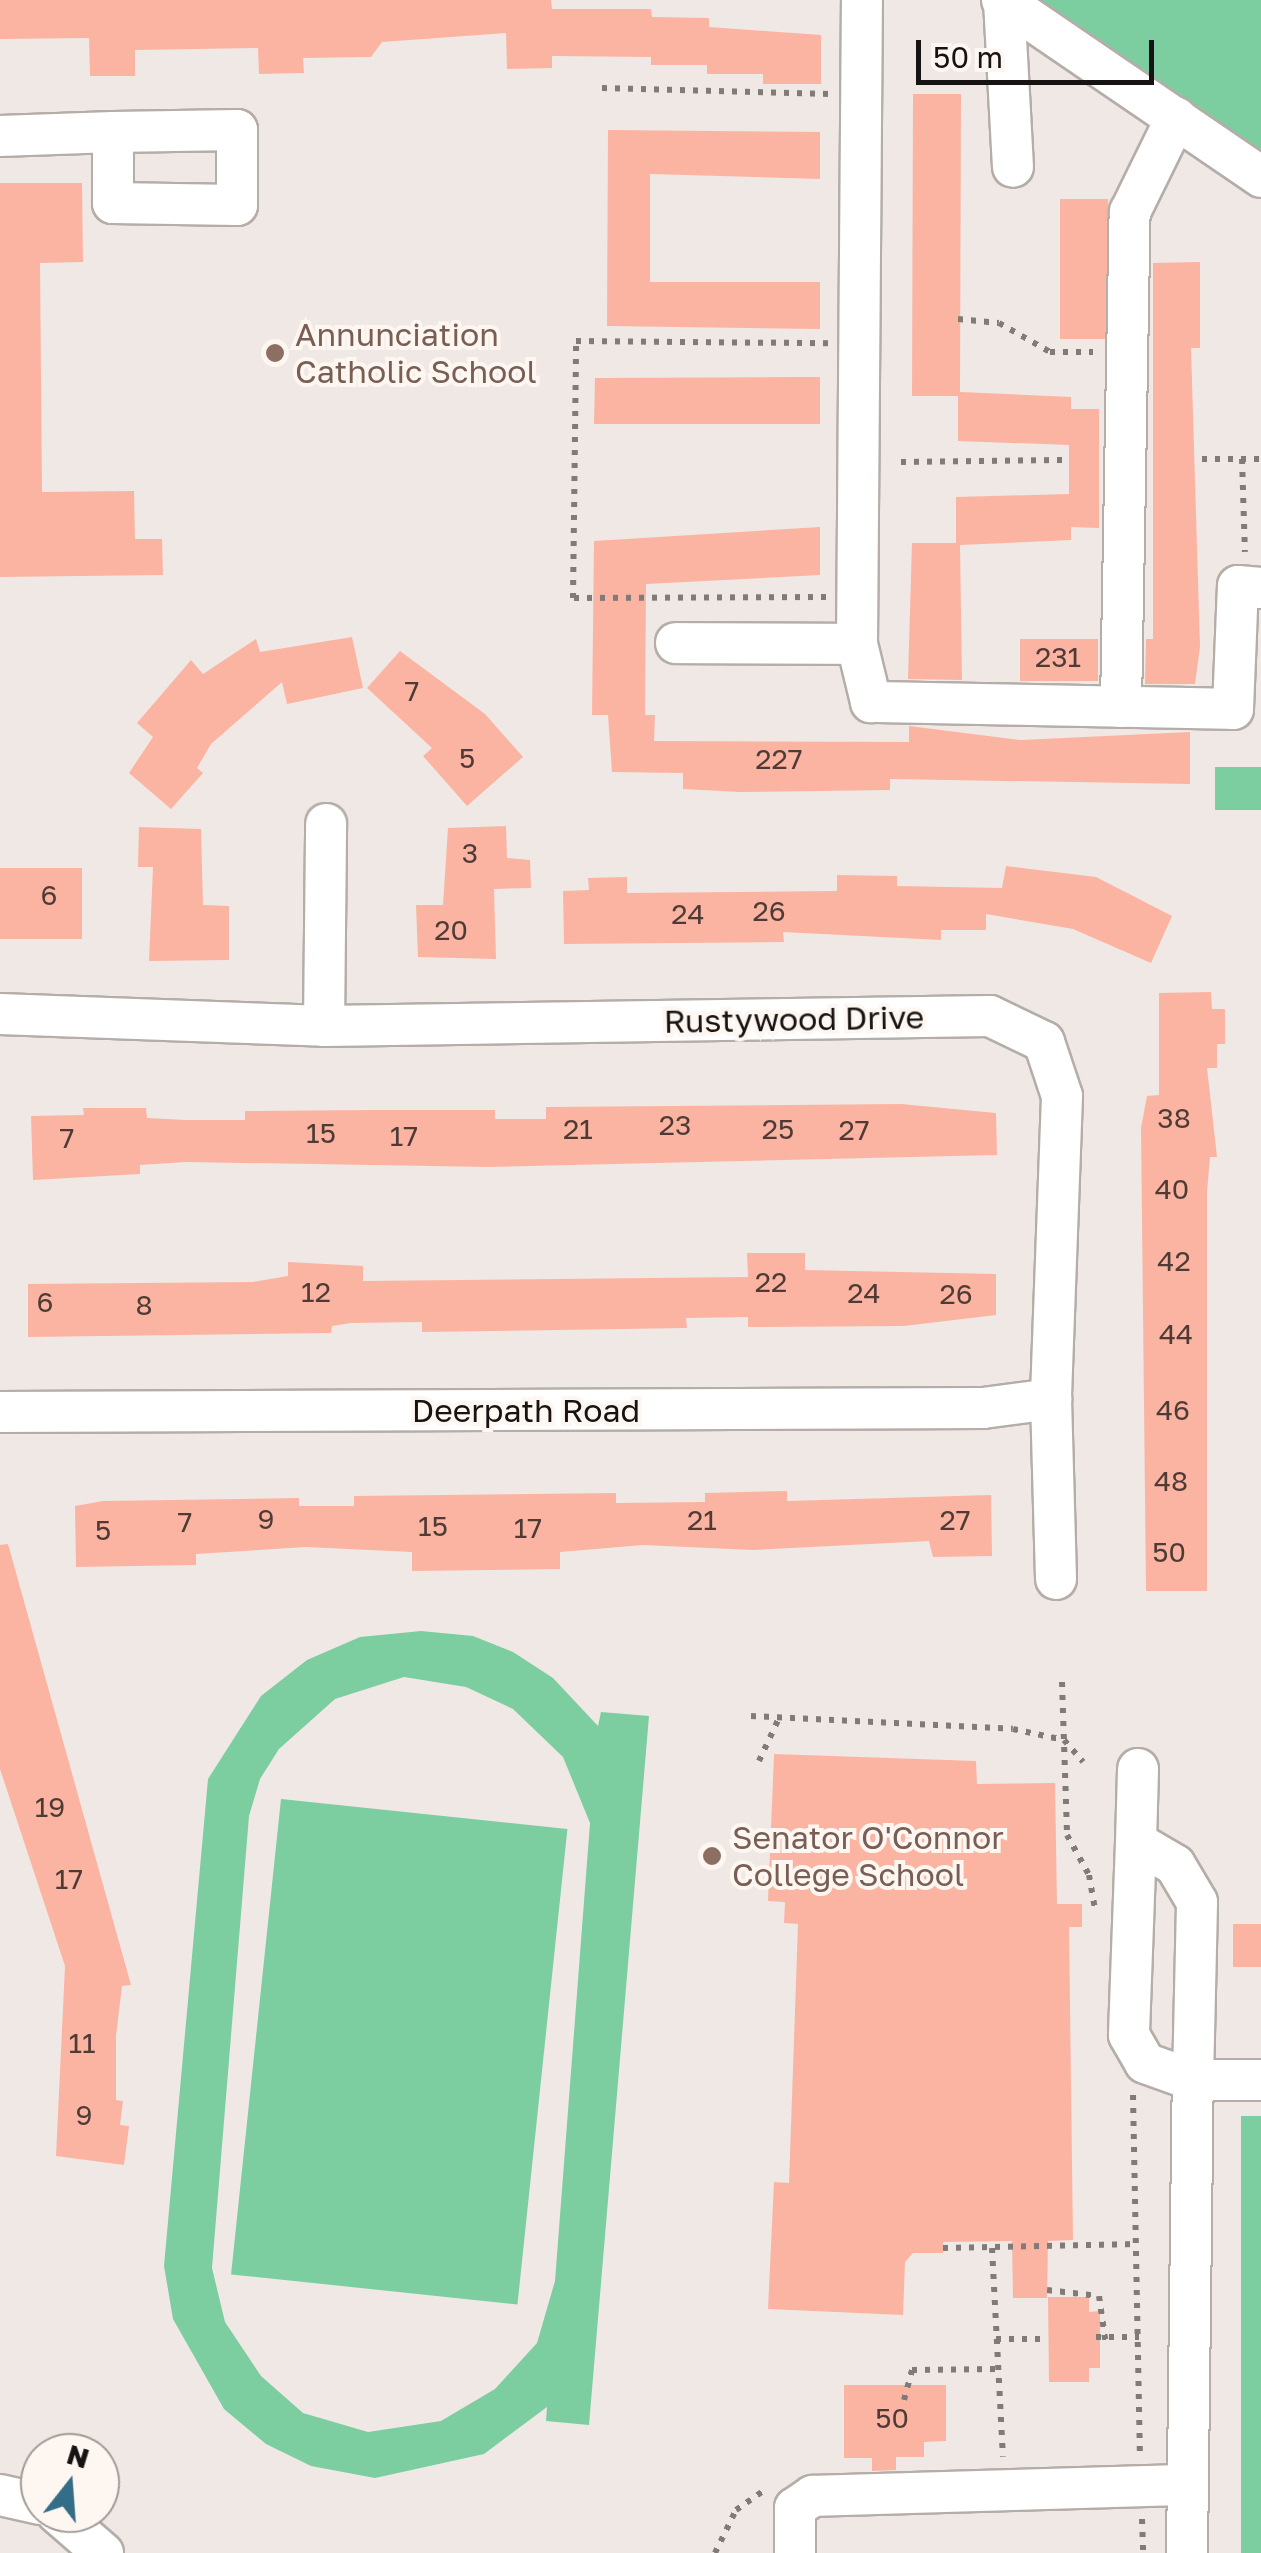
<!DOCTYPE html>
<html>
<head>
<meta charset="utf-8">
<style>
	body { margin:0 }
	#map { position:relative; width:1261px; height:2553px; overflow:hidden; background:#f0e8e4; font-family:"Golos Text",sans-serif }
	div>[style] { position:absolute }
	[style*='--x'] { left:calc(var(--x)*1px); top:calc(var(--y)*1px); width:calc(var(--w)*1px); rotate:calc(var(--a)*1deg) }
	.green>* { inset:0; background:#7ccea0; transform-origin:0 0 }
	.building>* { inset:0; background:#fbb4a2; transform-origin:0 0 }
	.path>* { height:6px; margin-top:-3px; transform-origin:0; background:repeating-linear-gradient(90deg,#807a78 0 5px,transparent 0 13px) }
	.roads { filter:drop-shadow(2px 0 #b4ada8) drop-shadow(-2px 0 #b4ada8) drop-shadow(0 2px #b4ada8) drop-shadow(0 -2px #b4ada8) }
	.minor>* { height:40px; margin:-20px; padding:0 20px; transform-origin:20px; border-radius:20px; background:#fff }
	.dots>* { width:28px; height:28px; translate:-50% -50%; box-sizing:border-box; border:5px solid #fdf6f1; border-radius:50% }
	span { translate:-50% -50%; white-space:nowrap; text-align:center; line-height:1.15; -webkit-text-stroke:8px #fdf6f1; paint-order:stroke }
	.number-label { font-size:28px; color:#4f3b36 }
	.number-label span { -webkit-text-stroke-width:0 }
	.education-label { font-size:32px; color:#785e54 }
	.left { translate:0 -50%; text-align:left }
	.street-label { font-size:32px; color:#161312 }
	.north { position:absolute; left:20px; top:2433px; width:100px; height:100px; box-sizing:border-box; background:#fdf6f1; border:2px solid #a19b98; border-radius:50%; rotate:17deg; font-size:28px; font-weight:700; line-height:40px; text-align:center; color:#161312 }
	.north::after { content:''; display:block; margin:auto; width:35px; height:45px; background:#346d86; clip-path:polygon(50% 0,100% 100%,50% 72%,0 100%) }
	.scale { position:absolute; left:916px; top:40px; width:238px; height:45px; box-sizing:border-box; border:5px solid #161312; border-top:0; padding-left:12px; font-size:30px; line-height:35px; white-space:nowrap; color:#161312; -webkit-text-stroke:8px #fdf6f1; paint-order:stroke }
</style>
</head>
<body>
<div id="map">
	<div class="green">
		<div style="clip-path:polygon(1017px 0,1261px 0,1261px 161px)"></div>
		<div style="left:1215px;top:767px;width:46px;height:43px"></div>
		<div style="clip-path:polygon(evenodd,421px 1631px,473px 1636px,513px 1652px,553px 1678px,598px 1726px,601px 1712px,649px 1716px,589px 2425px,546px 2421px,547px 2407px,484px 2454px,375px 2478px,311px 2466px,266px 2444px,224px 2409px,173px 2319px,164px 2266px,208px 1779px,261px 1696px,307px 1660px,360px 1637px,421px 1631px,404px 1677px,466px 1687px,513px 1709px,563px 1757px,590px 1823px,555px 2281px,537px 2343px,495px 2389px,441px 2421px,368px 2432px,303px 2413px,261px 2376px,225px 2322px,212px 2268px,249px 1816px,260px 1779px,279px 1749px,335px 1699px,404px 1677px)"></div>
		<div style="left:281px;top:1799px;width:288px;height:478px;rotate:6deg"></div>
		<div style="left:1261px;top:2116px;width:437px;height:20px;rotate:90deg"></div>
	</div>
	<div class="building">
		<div style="clip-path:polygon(0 0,551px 0,552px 9px,651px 9px,652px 17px,709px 18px,709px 27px,821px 35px,821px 84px,763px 84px,763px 74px,707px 74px,707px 65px,651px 65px,651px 57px,552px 56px,552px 68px,507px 69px,506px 33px,382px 42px,371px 57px,303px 58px,304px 73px,259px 74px,258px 48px,135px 50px,135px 76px,90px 76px,89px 38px,0 39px)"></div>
		<div style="clip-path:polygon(913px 94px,961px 94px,960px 392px,1071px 397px,1071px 409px,1099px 409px,1099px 528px,1071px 527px,1071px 540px,960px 545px,962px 680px,908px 679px,912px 543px,956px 543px,956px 497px,1069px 494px,1069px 445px,958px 441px,958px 396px,912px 396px)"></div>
		<div style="clip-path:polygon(608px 130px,820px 132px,820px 179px,650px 174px,650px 282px,820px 282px,820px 329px,607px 326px)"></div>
		<div style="clip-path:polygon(0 183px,82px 183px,83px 262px,40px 263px,42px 492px,134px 491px,135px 539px,162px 539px,163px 575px,0 577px)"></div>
		<div style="left:1060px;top:199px;width:48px;height:140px"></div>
		<div style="clip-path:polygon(1200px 262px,1200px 348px,1191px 348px,1200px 647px,1195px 684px,1145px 684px,1146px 639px,1153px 639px,1153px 263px)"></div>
		<div style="clip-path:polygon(790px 377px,820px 377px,820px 424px,594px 424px,595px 378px)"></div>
		<div style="clip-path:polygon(820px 527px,820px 575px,646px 584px,645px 715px,655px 715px,654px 741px,909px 742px,909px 726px,1021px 740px,1190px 732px,1190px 784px,890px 779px,890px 790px,740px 792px,683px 789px,683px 773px,612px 772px,608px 715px,592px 715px,594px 541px)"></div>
		<div style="clip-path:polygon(352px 637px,363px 688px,287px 704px,282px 682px,211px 744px,197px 768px,203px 773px,171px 809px,129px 773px,153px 737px,137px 723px,191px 660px,203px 674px,256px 639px,260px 652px)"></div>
		<div style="left:1020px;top:639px;width:78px;height:42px"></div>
		<div style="clip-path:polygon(400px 651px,485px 714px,523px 757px,467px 806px,423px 756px,432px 748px,367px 688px)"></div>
		<div style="clip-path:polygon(506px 826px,507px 858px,530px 860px,531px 888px,494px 889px,496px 959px,418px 957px,416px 905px,443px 905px,448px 828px)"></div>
		<div style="clip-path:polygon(139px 827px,201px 829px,203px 905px,229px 906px,229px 960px,149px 961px,153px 867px,138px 867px)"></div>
		<div style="clip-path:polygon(1006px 866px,1096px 877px,1172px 916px,1151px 963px,1073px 929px,986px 914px,986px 930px,941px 930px,941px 940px,783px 932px,784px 942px,564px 944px,563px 891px,589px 890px,588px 878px,627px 877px,627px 893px,837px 891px,837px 875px,897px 876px,897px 886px,1002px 888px)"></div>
		<div style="left:0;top:868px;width:82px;height:71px"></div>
		<div style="clip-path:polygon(1211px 992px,1212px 1009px,1225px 1009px,1225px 1044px,1217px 1044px,1217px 1068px,1207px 1068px,1217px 1157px,1210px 1157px,1207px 1192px,1207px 1591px,1146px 1591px,1141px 1128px,1147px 1096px,1159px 1095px,1159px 993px)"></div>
		<div style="clip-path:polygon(901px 1104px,996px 1113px,997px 1155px,489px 1167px,186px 1162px,140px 1165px,140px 1174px,33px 1180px,31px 1116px,84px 1115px,83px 1108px,146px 1108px,147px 1118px,186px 1120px,245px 1120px,245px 1111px,373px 1110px,495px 1110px,495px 1119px,546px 1119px,546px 1107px)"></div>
		<div style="clip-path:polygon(747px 1253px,805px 1253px,805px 1270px,996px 1274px,996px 1315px,904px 1326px,748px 1327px,748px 1317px,686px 1318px,687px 1328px,422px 1332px,422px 1322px,351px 1323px,332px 1326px,331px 1333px,28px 1337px,28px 1284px,253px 1282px,288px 1276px,288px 1262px,363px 1266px,363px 1281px,748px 1277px)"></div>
		<div style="clip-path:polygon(787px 1491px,787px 1501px,991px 1495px,992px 1556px,933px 1557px,929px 1541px,753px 1550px,643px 1545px,560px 1552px,560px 1569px,412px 1571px,412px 1552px,306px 1547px,196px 1554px,196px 1565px,76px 1567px,75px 1506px,103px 1501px,299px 1498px,299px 1506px,354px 1506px,354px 1496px,616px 1493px,616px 1503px,705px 1502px,705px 1493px)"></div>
		<div style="clip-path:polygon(8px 1544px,131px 1985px,122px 1986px,116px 2036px,116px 2100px,123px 2101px,120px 2125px,129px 2126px,124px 2165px,56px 2156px,65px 1966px,0 1769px,0 1545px)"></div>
		<div style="clip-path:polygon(774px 1754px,976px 1761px,977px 1784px,1055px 1783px,1057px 1904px,1082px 1904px,1082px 1927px,1069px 1927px,1073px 2240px,1048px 2241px,1047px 2298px,1013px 2298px,1012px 2241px,943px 2242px,943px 2253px,913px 2253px,905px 2262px,903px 2315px,768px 2309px,774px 2182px,789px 2183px,798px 1924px,784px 1923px,785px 1902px,768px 1901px)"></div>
		<div style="left:1233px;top:1924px;width:28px;height:43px"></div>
		<div style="clip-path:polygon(1048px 2297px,1089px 2297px,1089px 2312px,1100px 2311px,1100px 2368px,1089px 2368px,1089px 2382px,1049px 2382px)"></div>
		<div style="clip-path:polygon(844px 2385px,946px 2385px,946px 2441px,924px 2442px,924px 2457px,896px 2457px,896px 2470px,872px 2471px,872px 2458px,844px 2458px)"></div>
	</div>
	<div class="path">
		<div style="--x:602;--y:88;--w:228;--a:1.5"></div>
		<div style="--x:958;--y:319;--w:41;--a:5.6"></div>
		<div style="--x:999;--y:323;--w:59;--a:29.6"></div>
		<div style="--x:1050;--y:352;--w:43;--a:0"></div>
		<div style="--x:1202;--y:459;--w:59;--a:0"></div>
		<div style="--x:1242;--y:459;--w:93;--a:88.2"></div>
		<div style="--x:901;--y:462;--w:162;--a:-0.7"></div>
		<div style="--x:826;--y:597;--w:253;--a:179.8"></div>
		<div style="--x:573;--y:598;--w:257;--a:-89.3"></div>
		<div style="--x:576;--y:341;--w:252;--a:0.5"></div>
		<div style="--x:1062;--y:1682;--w:153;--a:88.1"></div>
		<div style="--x:1067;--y:1835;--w:46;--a:61.2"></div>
		<div style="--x:1089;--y:1875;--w:34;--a:80"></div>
		<div style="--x:751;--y:1716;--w:262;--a:2.8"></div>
		<div style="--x:1013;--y:1729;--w:52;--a:12.2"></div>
		<div style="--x:1064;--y:1740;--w:29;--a:49"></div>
		<div style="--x:759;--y:1761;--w:47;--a:-65.1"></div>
		<div style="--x:1133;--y:2095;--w:357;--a:88.9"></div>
		<div style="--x:943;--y:2248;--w:195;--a:-1.2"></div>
		<div style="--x:992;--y:2248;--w:209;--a:87"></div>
		<div style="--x:1047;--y:2290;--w:52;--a:6.6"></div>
		<div style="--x:1099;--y:2296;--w:49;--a:81.9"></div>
		<div style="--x:1096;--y:2337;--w:43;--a:0"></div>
		<div style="--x:996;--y:2339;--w:52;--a:0"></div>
		<div style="--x:904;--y:2400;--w:31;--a:-75"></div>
		<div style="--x:912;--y:2370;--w:86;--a:-0.7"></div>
		<div style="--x:1142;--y:2519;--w:34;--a:88"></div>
		<div style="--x:715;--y:2553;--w:48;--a:-64"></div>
		<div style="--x:736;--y:2510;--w:35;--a:-35"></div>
	</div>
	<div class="roads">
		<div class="minor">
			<div style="--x:1002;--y:0;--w:314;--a:34.3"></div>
			<div style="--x:1004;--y:1;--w:166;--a:86.9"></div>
			<div style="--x:0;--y:136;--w:113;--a:-2"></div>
			<div style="--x:113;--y:132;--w:124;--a:-0.9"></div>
			<div style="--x:237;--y:130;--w:75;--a:90"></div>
			<div style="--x:237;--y:205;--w:124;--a:-179.1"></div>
			<div style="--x:113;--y:203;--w:71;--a:-90"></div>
			<div style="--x:676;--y:643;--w:181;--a:0.3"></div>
			<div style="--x:857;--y:644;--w:644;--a:-89.56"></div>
			<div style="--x:857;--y:644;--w:60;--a:76.4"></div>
			<div style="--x:871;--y:702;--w:362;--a:1.1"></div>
			<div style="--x:1233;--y:709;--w:123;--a:-87.7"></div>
			<div style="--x:1238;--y:586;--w:23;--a:5"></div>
			<div style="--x:1121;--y:707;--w:495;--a:-89"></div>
			<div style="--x:1130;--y:212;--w:105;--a:-63.9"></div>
			<div style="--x:0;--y:1014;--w:324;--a:2.1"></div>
			<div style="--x:324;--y:1026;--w:666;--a:-0.86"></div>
			<div style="--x:990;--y:1016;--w:60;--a:25.7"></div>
			<div style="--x:1044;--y:1042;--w:57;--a:71.6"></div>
			<div style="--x:1062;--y:1096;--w:303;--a:92.1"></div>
			<div style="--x:1051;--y:1399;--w:180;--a:88.4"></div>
			<div style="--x:324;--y:1026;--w:202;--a:-89.4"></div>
			<div style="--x:0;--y:1412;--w:983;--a:-0.23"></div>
			<div style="--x:983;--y:1408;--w:69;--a:-7.5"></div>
			<div style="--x:1136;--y:1842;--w:193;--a:92.1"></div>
			<div style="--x:1129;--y:2035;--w:32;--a:60"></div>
			<div style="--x:1145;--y:2063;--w:51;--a:19.5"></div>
			<div style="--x:1193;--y:2080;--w:178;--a:-88.7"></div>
			<div style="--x:1197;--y:1902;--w:43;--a:-120.7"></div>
			<div style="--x:1175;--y:1865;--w:45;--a:-149.5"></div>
			<div style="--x:1136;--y:1842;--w:73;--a:-88.4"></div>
			<div style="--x:0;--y:2495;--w:41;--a:12.7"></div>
			<div style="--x:57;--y:2513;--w:61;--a:41"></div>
			<div style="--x:795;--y:2553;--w:45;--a:-90"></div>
			<div style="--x:795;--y:2508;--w:22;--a:-34"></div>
			<div style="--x:813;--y:2496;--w:374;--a:-1.7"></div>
			<div style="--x:1187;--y:2553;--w:473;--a:-89.3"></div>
			<div style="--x:1193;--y:2080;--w:68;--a:0"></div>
		</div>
	</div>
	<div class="dots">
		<div style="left:275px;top:353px;background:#8d6e63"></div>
		<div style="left:712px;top:1856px;background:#8d6e63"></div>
	</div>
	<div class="number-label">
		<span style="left:1058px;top:657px">231</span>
		<span style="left:412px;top:691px">7</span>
		<span style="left:467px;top:758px">5</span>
		<span style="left:779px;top:759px">227</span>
		<span style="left:470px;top:853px">3</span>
		<span style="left:49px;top:895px">6</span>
		<span style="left:769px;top:911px">26</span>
		<span style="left:688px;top:914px">24</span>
		<span style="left:451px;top:930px">20</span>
		<span style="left:1174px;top:1118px">38</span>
		<span style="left:675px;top:1125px">23</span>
		<span style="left:578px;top:1129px">21</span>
		<span style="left:778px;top:1129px">25</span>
		<span style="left:854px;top:1130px">27</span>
		<span style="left:321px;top:1133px">15</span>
		<span style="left:404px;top:1136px">17</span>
		<span style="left:67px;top:1138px">7</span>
		<span style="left:1172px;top:1189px">40</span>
		<span style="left:1174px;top:1261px">42</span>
		<span style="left:771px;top:1282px">22</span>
		<span style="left:316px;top:1292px">12</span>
		<span style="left:864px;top:1293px">24</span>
		<span style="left:956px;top:1294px">26</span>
		<span style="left:45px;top:1302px">6</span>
		<span style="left:144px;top:1305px">8</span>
		<span style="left:1176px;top:1334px">44</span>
		<span style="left:1173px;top:1410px">46</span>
		<span style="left:1171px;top:1481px">48</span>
		<span style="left:266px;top:1519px">9</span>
		<span style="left:702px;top:1520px">21</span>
		<span style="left:955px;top:1520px">27</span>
		<span style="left:185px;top:1522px">7</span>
		<span style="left:433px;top:1526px">15</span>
		<span style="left:528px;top:1528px">17</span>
		<span style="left:103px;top:1530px">5</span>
		<span style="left:1169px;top:1552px">50</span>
		<span style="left:50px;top:1807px">19</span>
		<span style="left:69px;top:1879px">17</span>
		<span style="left:82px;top:2043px">11</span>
		<span style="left:84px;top:2115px">9</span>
		<span style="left:892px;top:2418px">50</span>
	</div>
	<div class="education-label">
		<span class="left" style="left:295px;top:353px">Annunciation<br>Catholic School</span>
		<span class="left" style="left:732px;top:1856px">Senator O'Connor<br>College School</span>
	</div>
	<div class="street-label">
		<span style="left:794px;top:1019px;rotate:-1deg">Rustywood Drive</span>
		<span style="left:526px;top:1410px">Deerpath Road</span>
	</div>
	<div class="north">N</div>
	<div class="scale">50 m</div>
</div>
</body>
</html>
